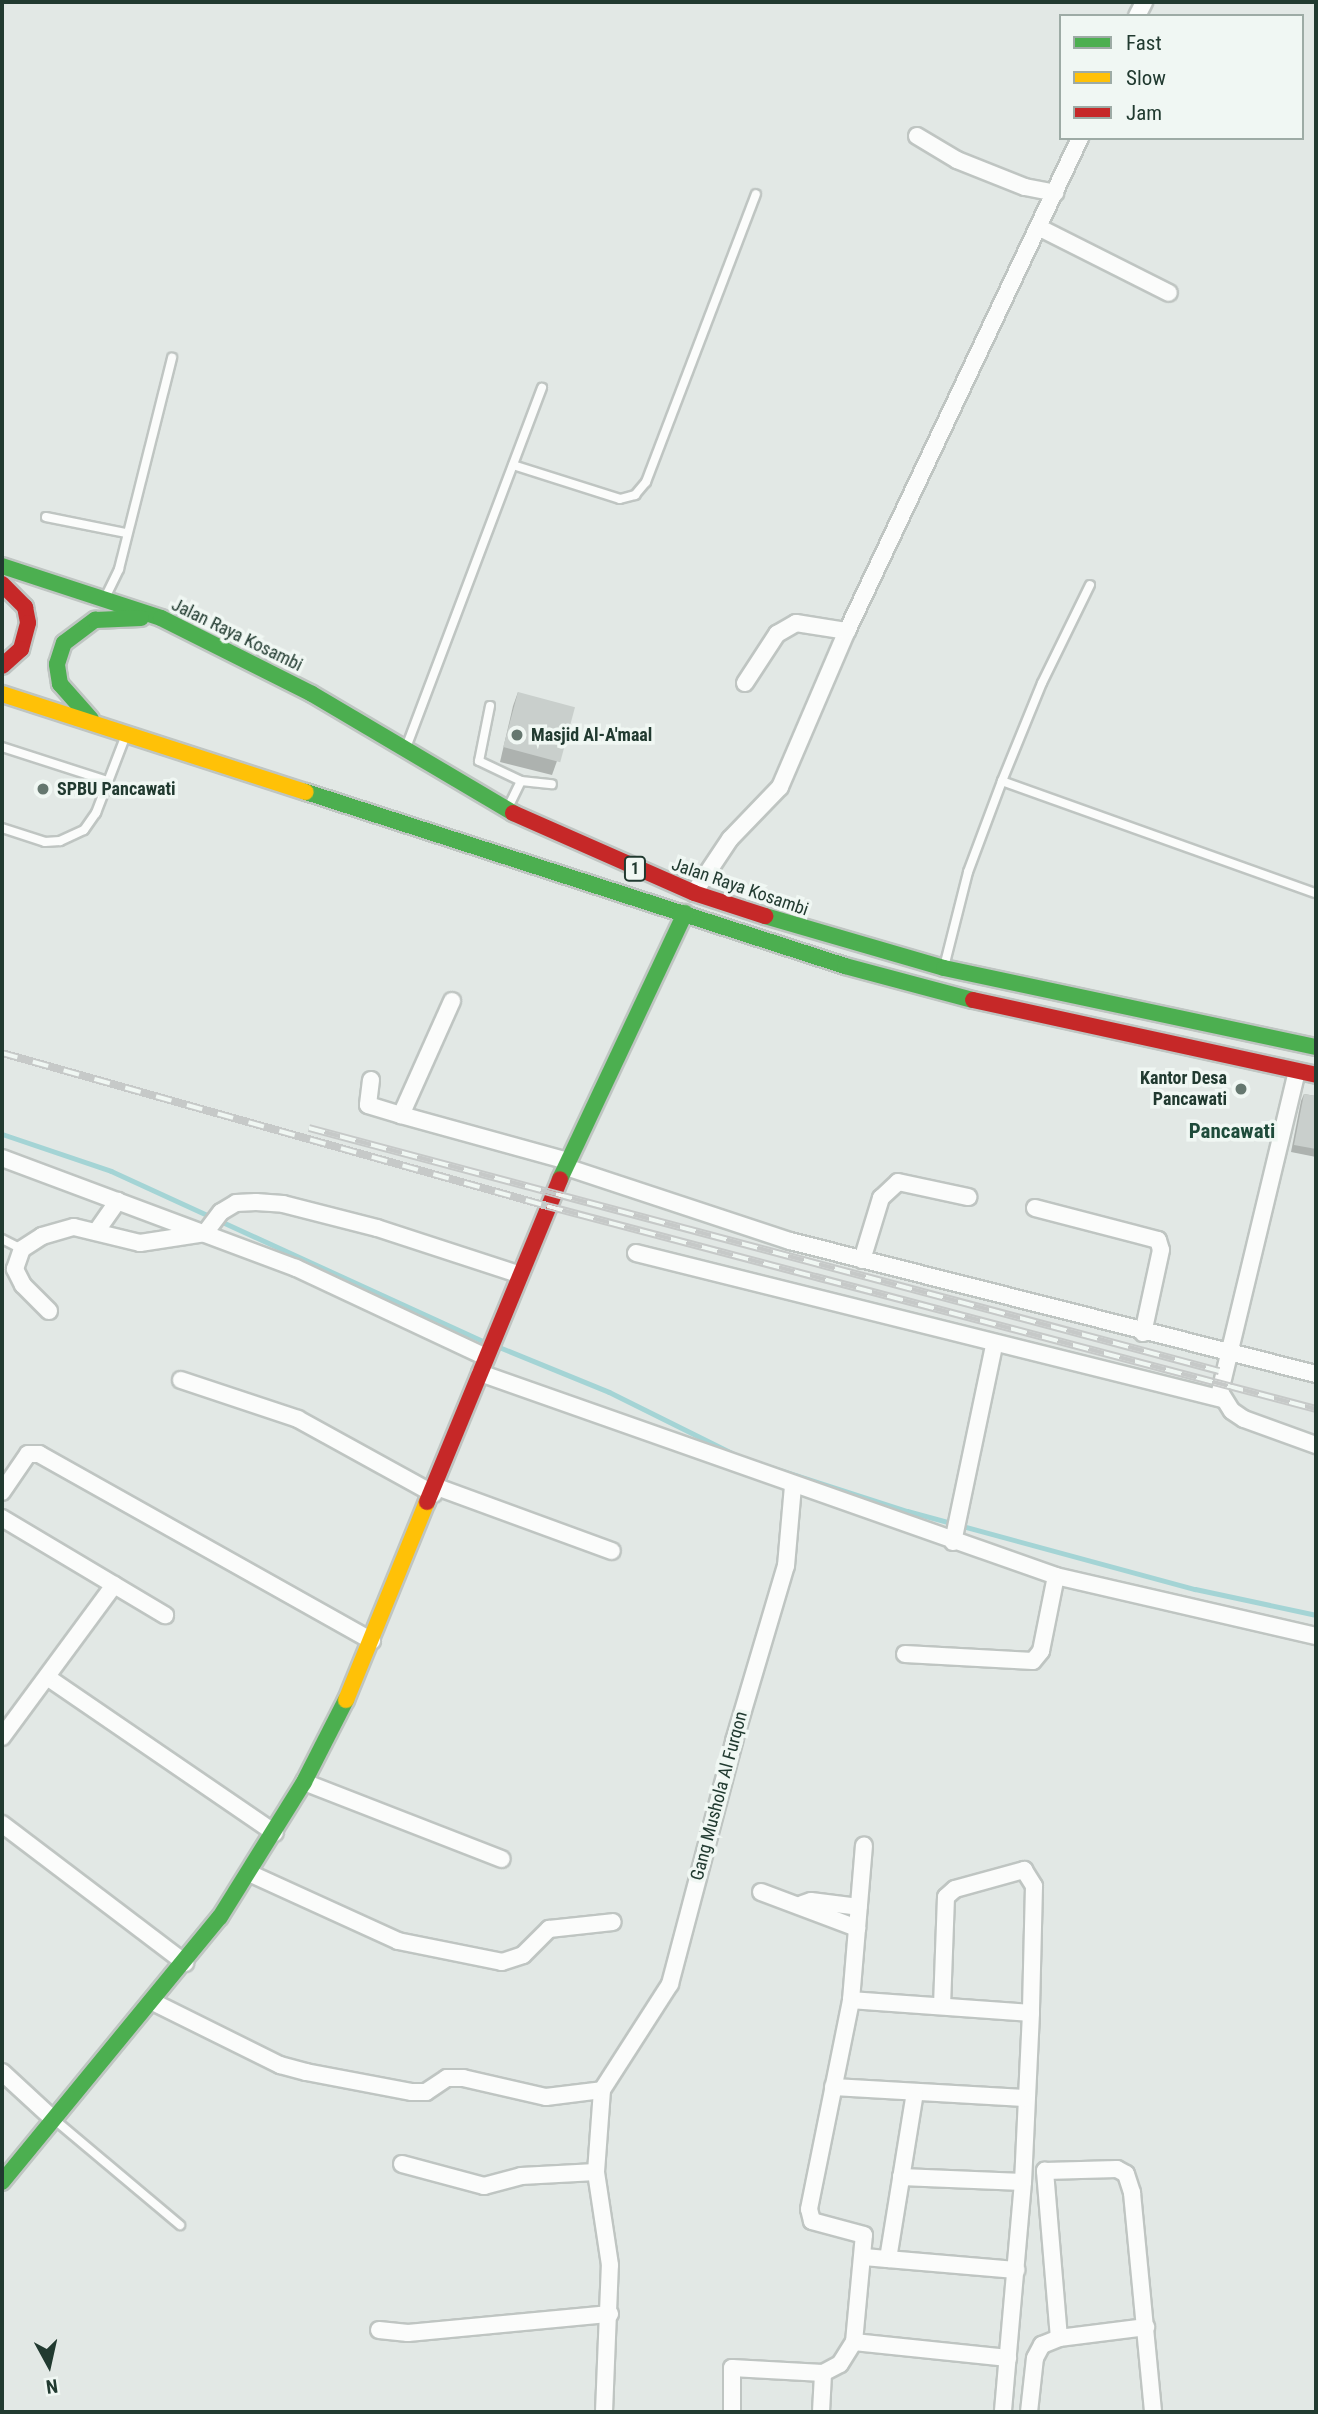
<!DOCTYPE html>
<html>
<head>
<meta charset="utf-8">
<style>
	body { margin:0 }
	#map { position:relative; width:1318px; height:2414px; overflow:hidden; background:#e2e8e5; font-family:"Roboto Condensed",sans-serif }
	div>[style] { position:absolute }
	[style*='--x'] { left:calc(var(--x)*1px); top:calc(var(--y)*1px); width:calc(var(--w)*1px); rotate:calc(var(--a)*1deg) }
	.stream>* { height:5px; margin:-2.5px; padding:0 2.5px; transform-origin:2.5px; border-radius:2.5px; background:#a4d4d5 }
	.roads { filter:drop-shadow(2px 0 #bfc5c2) drop-shadow(-2px 0 #bfc5c2) drop-shadow(0 2px #bfc5c2) drop-shadow(0 -2px #bfc5c2) }
	.lane>* { height:8px; margin:-4px; padding:0 4px; transform-origin:4px; border-radius:4px; background:#fbfcfb }
	.street>* { height:16px; margin:-8px; padding:0 8px; transform-origin:8px; border-radius:8px; background:#fbfcfb }
	.fast>* { height:16px; margin:-8px; padding:0 8px; transform-origin:8px; border-radius:8px; background:#4caf50 }
	.slow>* { height:16px; margin:-8px; padding:0 8px; transform-origin:8px; border-radius:8px; background:#ffc107 }
	.jam>* { height:16px; margin:-8px; padding:0 8px; transform-origin:8px; border-radius:8px; background:#c62828 }
	.rail>* { height:8px; margin-top:-4px; transform-origin:0; background:repeating-linear-gradient(90deg,#f0f7f3 0 16px,#c6c9c8 0 32px); box-sizing:border-box; border-block:2px solid #c6c9c8 }
	.wall>* { inset:0; background:#adb2af }
	.building>* { inset:0; background:#c9cfcc; transform-origin:0 0 }
	.dots>* { width:19px; height:19px; translate:-50% -50%; box-sizing:border-box; border:4px solid #f0f7f3; border-radius:50% }
	span { translate:-50% -50%; white-space:nowrap; text-align:center; line-height:1.15; -webkit-text-stroke:7px #f0f7f3; paint-order:stroke }
	.shield-label span { padding:2px 5px; background:#f0f7f3; border:2px solid; border-radius:5px; -webkit-text-stroke-width:0 }
	.shield-label { font-size:16px; color:#213a30; font-weight:700 }
	.street-label { font-size:18px; color:#213a30 }
	.poi-label { font-size:18px; color:#213a30; font-weight:700 }
	.left { translate:0 -50%; text-align:left }
	.right { translate:-100% -50%; text-align:right }
	.quarter-label { font-size:21px; color:#1e4b3a; font-weight:700 }
	.frame { position:absolute; inset:0; border:4px solid #213a30; pointer-events:none }
	.legend { position:absolute; left:1059px; top:14px; width:245px; height:126px; box-sizing:border-box; background:#f0f7f3; border:2px solid #9daba5; margin:0; padding:9px 12px; list-style:none; font-size:21px; color:#213a30 }
	.legend li { display:flex; align-items:center; gap:14px; height:35px }
	.legend b { width:35px; border:2px solid #9daba5 }
	.north { position:absolute; left:14px; top:2330px; width:70px; height:70px; -webkit-text-stroke:5px #f0f7f3; paint-order:stroke; rotate:172deg; font-size:19px; font-weight:700; line-height:28px; text-align:center; color:#213a30 }
	.north::after { content:''; display:block; margin:auto; width:24px; height:32px; background:#213a30; clip-path:polygon(50% 0,100% 100%,50% 72%,0 100%) }
</style>
</head>
<body>
<div id="map">
	<div class="stream">
		<div style="--x:2;--y:1134;--w:115;--a:18.7"></div>
		<div style="--x:111;--y:1171;--w:411;--a:24.6"></div>
		<div style="--x:494;--y:1345;--w:124;--a:22.2"></div>
		<div style="--x:609;--y:1392;--w:146;--a:26.4"></div>
		<div style="--x:749;--y:1460;--w:166;--a:17.9"></div>
		<div style="--x:907;--y:1511;--w:298;--a:15.2"></div>
		<div style="--x:1195;--y:1589;--w:124;--a:12.1"></div>
	</div>
	<div class="roads">
		<div class="lane">
			<div style="--x:513;--y:465;--w:112;--a:17.6"></div>
			<div style="--x:620;--y:499;--w:16;--a:-15"></div>
			<div style="--x:635;--y:495;--w:17;--a:-50"></div>
			<div style="--x:646;--y:482;--w:308;--a:-69.1"></div>
			<div style="--x:46;--y:517;--w:82;--a:11.3"></div>
			<div style="--x:106;--y:596;--w:30;--a:-64"></div>
			<div style="--x:119;--y:569;--w:218;--a:-75.9"></div>
			<div style="--x:490;--y:706;--w:56;--a:101.3"></div>
			<div style="--x:479;--y:761;--w:47;--a:25.5"></div>
			<div style="--x:521;--y:781;--w:25;--a:116"></div>
			<div style="--x:407;--y:745;--w:382;--a:-69.3"></div>
			<div style="--x:2;--y:747;--w:110;--a:17.9"></div>
			<div style="--x:521;--y:781;--w:31;--a:6"></div>
			<div style="--x:1002;--y:781;--w:332;--a:19.7"></div>
			<div style="--x:2;--y:828;--w:45;--a:18"></div>
			<div style="--x:45;--y:842;--w:15;--a:-4"></div>
			<div style="--x:60;--y:841;--w:26;--a:-25"></div>
			<div style="--x:84;--y:830;--w:21;--a:-55"></div>
			<div style="--x:96;--y:813;--w:78;--a:-69"></div>
			<div style="--x:945;--y:963;--w:94;--a:-75.8"></div>
			<div style="--x:968;--y:872;--w:97;--a:-69.5"></div>
			<div style="--x:1002;--y:781;--w:106;--a:-67.8"></div>
			<div style="--x:1042;--y:683;--w:109;--a:-63.9"></div>
			<div style="--x:2;--y:1239;--w:22;--a:27"></div>
			<div style="--x:56;--y:2121;--w:162;--a:40"></div>
		</div>
		<div class="street">
			<div style="--x:1137;--y:16;--w:16;--a:-63"></div>
			<div style="--x:917;--y:136;--w:47;--a:31"></div>
			<div style="--x:957;--y:160;--w:73;--a:21.7"></div>
			<div style="--x:1025;--y:187;--w:31;--a:11"></div>
			<div style="--x:1040;--y:228;--w:144;--a:26.7"></div>
			<div style="--x:745;--y:683;--w:59;--a:-56.9"></div>
			<div style="--x:777;--y:634;--w:22;--a:-30"></div>
			<div style="--x:796;--y:623;--w:52;--a:8.9"></div>
			<div style="--x:694;--y:893;--w:65;--a:-56.3"></div>
			<div style="--x:730;--y:839;--w:72;--a:-46.1"></div>
			<div style="--x:780;--y:787;--w:170;--a:-66.8"></div>
			<div style="--x:847;--y:631;--w:545;--a:-64.7"></div>
			<div style="--x:452;--y:1001;--w:125;--a:114.1"></div>
			<div style="--x:401;--y:1115;--w:173;--a:15.4"></div>
			<div style="--x:1297;--y:1071;--w:330;--a:103.5"></div>
			<div style="--x:1220;--y:1392;--w:22;--a:58"></div>
			<div style="--x:1232;--y:1411;--w:14;--a:34"></div>
			<div style="--x:1244;--y:1419;--w:77;--a:19.9"></div>
			<div style="--x:371;--y:1080;--w:25;--a:97"></div>
			<div style="--x:368;--y:1105;--w:34;--a:17"></div>
			<div style="--x:2;--y:1158;--w:314;--a:20.5"></div>
			<div style="--x:296;--y:1268;--w:210;--a:25.1"></div>
			<div style="--x:566;--y:1167;--w:236;--a:18.3"></div>
			<div style="--x:790;--y:1241;--w:543;--a:14.19"></div>
			<div style="--x:1035;--y:1208;--w:127;--a:14.6"></div>
			<div style="--x:1158;--y:1240;--w:10;--a:73"></div>
			<div style="--x:1161;--y:1250;--w:85;--a:102.2"></div>
			<div style="--x:96;--y:1232;--w:38;--a:-55"></div>
			<div style="--x:636;--y:1253;--w:604;--a:13.99"></div>
			<div style="--x:862;--y:1260;--w:65;--a:-73"></div>
			<div style="--x:881;--y:1198;--w:23;--a:-43"></div>
			<div style="--x:898;--y:1182;--w:72;--a:12.1"></div>
			<div style="--x:49;--y:1311;--w:37;--a:-135"></div>
			<div style="--x:23;--y:1285;--w:18;--a:-117"></div>
			<div style="--x:15;--y:1269;--w:21;--a:-71"></div>
			<div style="--x:22;--y:1249;--w:24;--a:-33"></div>
			<div style="--x:42;--y:1236;--w:33;--a:-16"></div>
			<div style="--x:74;--y:1227;--w:68;--a:13.6"></div>
			<div style="--x:140;--y:1243;--w:66;--a:-8.7"></div>
			<div style="--x:205;--y:1233;--w:26;--a:-53"></div>
			<div style="--x:221;--y:1212;--w:17;--a:-31"></div>
			<div style="--x:236;--y:1203;--w:20;--a:-3"></div>
			<div style="--x:256;--y:1202;--w:27;--a:4"></div>
			<div style="--x:283;--y:1204;--w:97;--a:14.3"></div>
			<div style="--x:377;--y:1228;--w:148;--a:18.1"></div>
			<div style="--x:480;--y:1373;--w:611;--a:19.41"></div>
			<div style="--x:1056;--y:1576;--w:267;--a:13"></div>
			<div style="--x:181;--y:1380;--w:123;--a:18.4"></div>
			<div style="--x:298;--y:1419;--w:155;--a:28.9"></div>
			<div style="--x:437;--y:1487;--w:186;--a:20.1"></div>
			<div style="--x:2;--y:1492;--w:46;--a:-55.6"></div>
			<div style="--x:28;--y:1454;--w:11;--a:0"></div>
			<div style="--x:39;--y:1454;--w:382;--a:29.3"></div>
			<div style="--x:2;--y:1518;--w:190;--a:30.8"></div>
			<div style="--x:953;--y:1542;--w:201;--a:-78.2"></div>
			<div style="--x:905;--y:1654;--w:128;--a:3.1"></div>
			<div style="--x:1033;--y:1661;--w:13;--a:-51"></div>
			<div style="--x:1041;--y:1651;--w:76;--a:-78.7"></div>
			<div style="--x:47;--y:1677;--w:276;--a:34.4"></div>
			<div style="--x:2;--y:1737;--w:189;--a:-53.6"></div>
			<div style="--x:304;--y:1782;--w:212;--a:21.3"></div>
			<div style="--x:2;--y:1824;--w:230;--a:37.2"></div>
			<div style="--x:249;--y:1873;--w:164;--a:24.5"></div>
			<div style="--x:398;--y:1941;--w:106;--a:11.4"></div>
			<div style="--x:502;--y:1962;--w:22;--a:-18"></div>
			<div style="--x:523;--y:1955;--w:37;--a:-45"></div>
			<div style="--x:549;--y:1929;--w:64;--a:-6.2"></div>
			<div style="--x:761;--y:1892;--w:103;--a:20.6"></div>
			<div style="--x:802;--y:1904;--w:9;--a:-18"></div>
			<div style="--x:811;--y:1901;--w:48;--a:7.1"></div>
			<div style="--x:851;--y:2000;--w:180;--a:4.1"></div>
			<div style="--x:1031;--y:2013;--w:169;--a:92.7"></div>
			<div style="--x:1023;--y:2182;--w:231;--a:95"></div>
			<div style="--x:153;--y:2002;--w:142;--a:26.4"></div>
			<div style="--x:280;--y:2065;--w:27;--a:15"></div>
			<div style="--x:306;--y:2072;--w:108;--a:10.7"></div>
			<div style="--x:412;--y:2092;--w:14;--a:0"></div>
			<div style="--x:426;--y:2092;--w:25;--a:-34"></div>
			<div style="--x:447;--y:2078;--w:16;--a:0"></div>
			<div style="--x:463;--y:2078;--w:85;--a:12.9"></div>
			<div style="--x:546;--y:2097;--w:56;--a:-7.1"></div>
			<div style="--x:942;--y:2006;--w:109;--a:-87.9"></div>
			<div style="--x:946;--y:1897;--w:12;--a:-42"></div>
			<div style="--x:955;--y:1889;--w:72;--a:-15.4"></div>
			<div style="--x:1024;--y:1870;--w:19;--a:58"></div>
			<div style="--x:1034;--y:1886;--w:127;--a:91.4"></div>
			<div style="--x:2;--y:2072;--w:68;--a:42.6"></div>
			<div style="--x:833;--y:2087;--w:192;--a:3.3"></div>
			<div style="--x:402;--y:2164;--w:85;--a:15"></div>
			<div style="--x:484;--y:2186;--w:38;--a:-15"></div>
			<div style="--x:521;--y:2176;--w:75;--a:-3.1"></div>
			<div style="--x:901;--y:2177;--w:122;--a:2.3"></div>
			<div style="--x:863;--y:2257;--w:154;--a:4.9"></div>
			<div style="--x:888;--y:2259;--w:168;--a:-80.8"></div>
			<div style="--x:379;--y:2330;--w:29;--a:6"></div>
			<div style="--x:408;--y:2333;--w:203;--a:-5.4"></div>
			<div style="--x:1059;--y:2338;--w:168;--a:-94.8"></div>
			<div style="--x:1045;--y:2171;--w:72;--a:-1.6"></div>
			<div style="--x:1117;--y:2169;--w:10;--a:29"></div>
			<div style="--x:1126;--y:2174;--w:20;--a:72"></div>
			<div style="--x:1132;--y:2193;--w:220;--a:84.5"></div>
			<div style="--x:854;--y:2342;--w:155;--a:5.9"></div>
			<div style="--x:604;--y:2412;--w:147;--a:-87.7"></div>
			<div style="--x:610;--y:2265;--w:94;--a:-98.6"></div>
			<div style="--x:596;--y:2172;--w:82;--a:-85.8"></div>
			<div style="--x:602;--y:2090;--w:126;--a:-57.3"></div>
			<div style="--x:670;--y:1984;--w:251;--a:-75.2"></div>
			<div style="--x:734;--y:1741;--w:183;--a:-73.5"></div>
			<div style="--x:786;--y:1566;--w:80;--a:-85"></div>
			<div style="--x:732;--y:2412;--w:44;--a:-90"></div>
			<div style="--x:732;--y:2368;--w:91;--a:3.1"></div>
			<div style="--x:823;--y:2373;--w:19;--a:-28"></div>
			<div style="--x:840;--y:2364;--w:26;--a:-58"></div>
			<div style="--x:854;--y:2342;--w:107;--a:-84.7"></div>
			<div style="--x:864;--y:2235;--w:54;--a:-164.9"></div>
			<div style="--x:812;--y:2221;--w:12;--a:-104"></div>
			<div style="--x:809;--y:2209;--w:213;--a:-78.6"></div>
			<div style="--x:851;--y:2000;--w:155;--a:-85.2"></div>
			<div style="--x:821;--y:2412;--w:39;--a:-87"></div>
			<div style="--x:1029;--y:2412;--w:54;--a:-83.7"></div>
			<div style="--x:1035;--y:2358;--w:15;--a:-62"></div>
			<div style="--x:1042;--y:2345;--w:18;--a:-22"></div>
			<div style="--x:1059;--y:2338;--w:88;--a:-7.2"></div>
		</div>
		<div class="fast">
			<div style="--x:2;--y:566;--w:167;--a:18.1"></div>
			<div style="--x:161;--y:618;--w:169;--a:26.7"></div>
			<div style="--x:312;--y:694;--w:234;--a:30.6"></div>
			<div style="--x:91;--y:719;--w:47;--a:-131.5"></div>
			<div style="--x:60;--y:684;--w:20;--a:-99"></div>
			<div style="--x:57;--y:664;--w:22;--a:-72"></div>
			<div style="--x:64;--y:643;--w:39;--a:-37"></div>
			<div style="--x:95;--y:620;--w:46;--a:-2.5"></div>
			<div style="--x:306;--y:792;--w:566;--a:17.89"></div>
			<div style="--x:845;--y:966;--w:132;--a:14.9"></div>
			<div style="--x:765;--y:916;--w:186;--a:16.2"></div>
			<div style="--x:944;--y:968;--w:380;--a:12"></div>
			<div style="--x:560;--y:1179;--w:294;--a:-64.8"></div>
			<div style="--x:2;--y:2182;--w:343;--a:-50.6"></div>
			<div style="--x:220;--y:1917;--w:159;--a:-58.1"></div>
			<div style="--x:304;--y:1782;--w:92;--a:-62.9"></div>
		</div>
		<div class="slow">
			<div style="--x:2;--y:694;--w:319;--a:17.9"></div>
			<div style="--x:346;--y:1700;--w:214;--a:-67.8"></div>
		</div>
		<div class="jam">
			<div style="--x:2;--y:584;--w:33;--a:45"></div>
			<div style="--x:25;--y:607;--w:16;--a:79"></div>
			<div style="--x:28;--y:623;--w:27;--a:105"></div>
			<div style="--x:21;--y:649;--w:25;--a:138"></div>
			<div style="--x:513;--y:813;--w:198;--a:23.8"></div>
			<div style="--x:694;--y:893;--w:75;--a:17.9"></div>
			<div style="--x:973;--y:1000;--w:351;--a:12.3"></div>
			<div style="--x:427;--y:1502;--w:349;--a:-67.6"></div>
		</div>
	</div>
	<div class="rail">
		<div style="--x:2;--y:1053;--w:566;--a:15.68"></div>
		<div style="--x:547;--y:1206;--w:795;--a:14.79"></div>
		<div style="--x:309;--y:1128;--w:942;--a:14.95"></div>
	</div>
	<div class="wall">
		<div style="clip-path:polygon(518px 692px,557px 761px,552px 775px,500px 762px,513px 706px)"></div>
		<div style="clip-path:polygon(1304px 1094px,1316px 1096px,1316px 1157px,1291px 1152px,1301px 1101px)"></div>
	</div>
	<div class="building">
		<div style="left:518px;top:692px;width:59px;height:57px;rotate:15deg"></div>
		<div style="clip-path:polygon(1304px 1094px,1316px 1096px,1316px 1149px,1294px 1145px)"></div>
	</div>
	<div class="dots">
		<div style="left:517px;top:735px;background:#65776f"></div>
		<div style="left:43px;top:789px;background:#65776f"></div>
		<div style="left:1241px;top:1089px;background:#65776f"></div>
	</div>
	<div class="shield-label">
		<span style="left:635px;top:869px">1</span>
	</div>
	<div class="street-label">
		<span style="left:237px;top:635px;rotate:26deg">Jalan Raya Kosambi</span>
		<span style="left:740px;top:887px;rotate:19deg">Jalan Raya Kosambi</span>
		<span style="left:719px;top:1796px;rotate:-75deg">Gang Mushola Al Furqon</span>
	</div>
	<div class="poi-label">
		<span class="left" style="left:531px;top:735px">Masjid Al-A'maal</span>
		<span class="left" style="left:57px;top:789px">SPBU Pancawati</span>
		<span class="right" style="left:1227px;top:1089px">Kantor Desa<br>Pancawati</span>
	</div>
	<div class="quarter-label">
		<span style="left:1232px;top:1131px">Pancawati</span>
	</div>
	<div class="frame"></div>
	<ul class="legend">
	<li><b style="height:9px;background:#4caf50"></b>Fast</li>
	<li><b style="height:9px;background:#ffc107"></b>Slow</li>
	<li><b style="height:9px;background:#c62828"></b>Jam</li>
	</ul>
	<div class="north">N</div>
</div>
</body>
</html>
